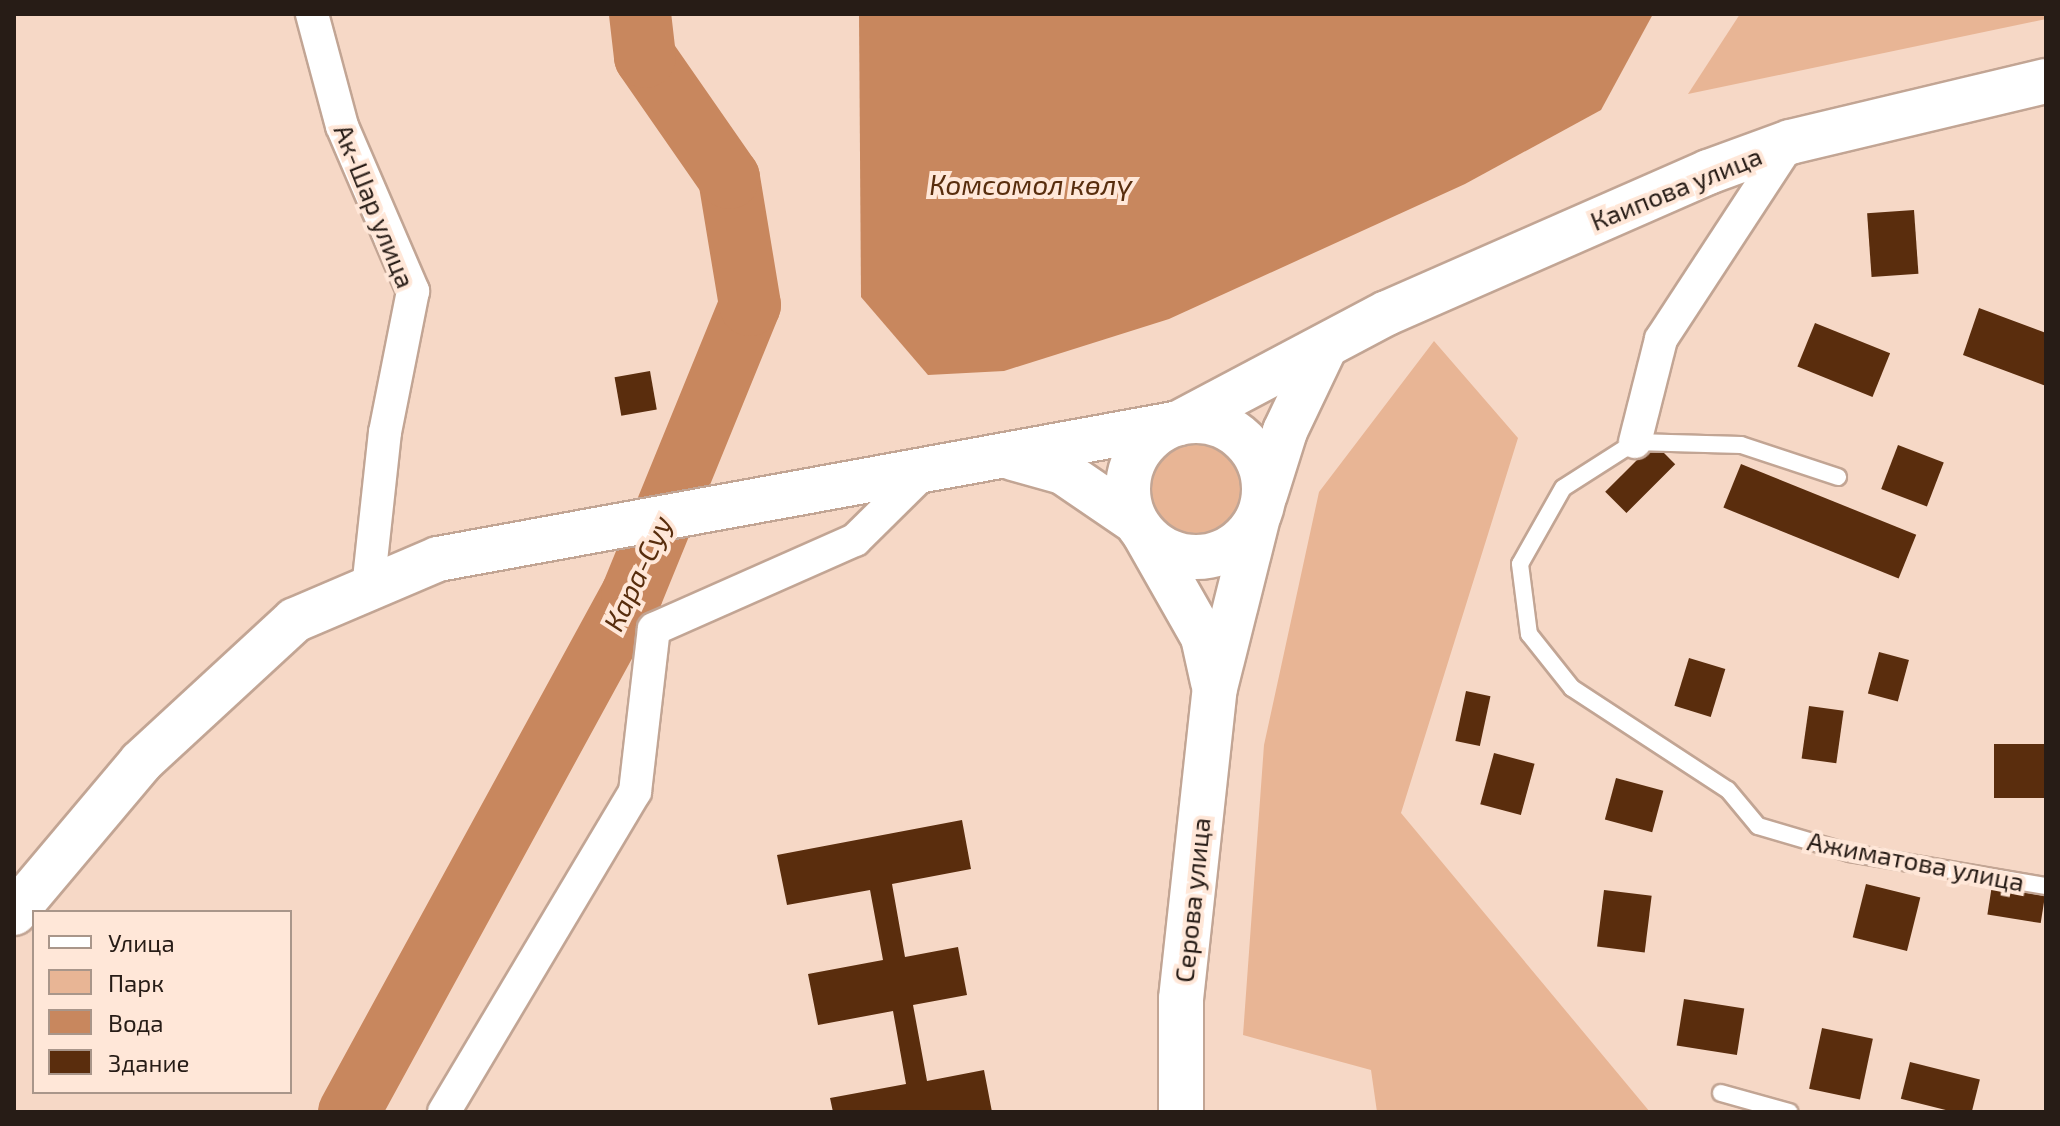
<!DOCTYPE html>
<html>
<head>
<meta charset="utf-8">
<style>
	body { margin:0 }
	#map { position:relative; width:2060px; height:1126px; overflow:hidden; background:#f6d8c6; font-family:"Exo 2",sans-serif }
	div>[style] { position:absolute }
	[style*='--x'] { left:calc(var(--x)*1px); top:calc(var(--y)*1px); width:calc(var(--w)*1px); rotate:calc(var(--a)*1deg) }
	.green>* { inset:0; background:#e8b595 }
	.round { border-radius:50% }
	.water>* { inset:0; background:#c8875e }
	.river>* { height:62px; margin:-31px; padding:0 31px; transform-origin:31px; border-radius:31px; background:#c8875e }
	.building>* { inset:0; background:#5a2d0d; transform-origin:0 0 }
	.roads { filter:drop-shadow(2px 0 #c2a594) drop-shadow(-2px 0 #c2a594) drop-shadow(0 2px #c2a594) drop-shadow(0 -2px #c2a594) }
	.lane>* { height:16px; margin:-8px; padding:0 8px; transform-origin:8px; border-radius:8px; background:#fff }
	.street>* { height:32px; margin:-16px; padding:0 16px; transform-origin:16px; border-radius:16px; background:#fff }
	.secondary>* { height:44px; margin:-22px; padding:0 22px; transform-origin:22px; border-radius:22px; background:#fff }
	.secondary>.ring { margin:-22px; padding:0; box-sizing:content-box; background:none; border:44px solid #fff; border-radius:50% }
	span { translate:-50% -50%; white-space:nowrap; text-align:center; line-height:1.15; -webkit-text-stroke:8px #ffe7d8; paint-order:stroke }
	.street-label { font-size:26px; color:#271c16 }
	.water-label { font-size:28px; color:#582d0d; font-style:italic }
	.frame { position:absolute; inset:0; border:16px solid #271c16; pointer-events:none }
	.legend { position:absolute; left:32px; top:910px; width:260px; height:184px; box-sizing:border-box; background:#ffe7d8; border:2px solid #a9968a; margin:0; padding:10px 14px; list-style:none; font-size:24px; color:#271c16 }
	.legend li { display:flex; align-items:center; gap:16px; height:40px }
	.legend b { width:40px; border:2px solid #a9968a }
</style>
</head>
<body>
<div id="map">
	<div class="green">
		<div style="clip-path:polygon(1740px 14px,2046px 14px,2046px 19px,1688px 94px)"></div>
		<div style="clip-path:polygon(1434px 341px,1518px 438px,1401px 813px,1650px 1112px,1377px 1112px,1371px 1070px,1243px 1035px,1264px 745px,1319px 492px)"></div>
		<div class="round" style="left:1147px;top:439px;width:100px;height:100px"></div>
	</div>
	<div class="water">
		<div style="clip-path:polygon(859px 14px,1653px 14px,1601px 110px,1465px 184px,1169px 319px,1004px 371px,928px 375px,861px 297px)"></div>
	</div>
	<div class="river">
		<div style="--x:349;--y:1112;--w:590;--a:-61.35"></div>
		<div style="--x:632;--y:594;--w:312;--a:-67.8"></div>
		<div style="--x:750;--y:305;--w:129;--a:-99.4"></div>
		<div style="--x:729;--y:178;--w:147;--a:-124.8"></div>
		<div style="--x:645;--y:57;--w:43;--a:-96.6"></div>
	</div>
	<div class="building">
		<div style="left:1914px;top:210px;width:64px;height:47px;rotate:86deg"></div>
		<div style="clip-path:polygon(1979px 308px,2046px 333px,2046px 386px,1963px 355px)"></div>
		<div style="left:1815px;top:323px;width:81px;height:47px;rotate:22deg"></div>
		<div style="left:650px;top:371px;width:39px;height:36px;rotate:80deg"></div>
		<div style="left:1654px;top:443px;width:30px;height:69px;rotate:45deg"></div>
		<div style="left:1898px;top:445px;width:49px;height:47px;rotate:21deg"></div>
		<div style="left:1741px;top:464px;width:189px;height:47px;rotate:22deg"></div>
		<div style="left:1879px;top:652px;width:31px;height:43px;rotate:15deg"></div>
		<div style="left:1689px;top:658px;width:38px;height:50px;rotate:17deg"></div>
		<div style="left:1466px;top:691px;width:25px;height:51px;rotate:12deg"></div>
		<div style="left:1809px;top:706px;width:35px;height:53px;rotate:8deg"></div>
		<div style="left:2046px;top:744px;width:54px;height:52px;rotate:90deg"></div>
		<div style="left:1494px;top:753px;width:42px;height:53px;rotate:15deg"></div>
		<div style="left:1616px;top:778px;width:49px;height:43px;rotate:15deg"></div>
		<div style="clip-path:polygon(962px 820px,971px 869px,892px 884px,905px 957px,958px 947px,967px 995px,913px 1005px,927px 1081px,984px 1070px,992px 1112px,833px 1112px,830px 1098px,906px 1084px,893px 1011px,818px 1025px,808px 974px,883px 960px,870px 890px,787px 905px,777px 855px)"></div>
		<div style="left:1993px;top:879px;width:54px;height:36px;rotate:9deg"></div>
		<div style="left:1866px;top:884px;width:56px;height:55px;rotate:14deg"></div>
		<div style="left:1604px;top:890px;width:48px;height:57px;rotate:7deg"></div>
		<div style="left:1684px;top:999px;width:61px;height:47px;rotate:9deg"></div>
		<div style="left:1822px;top:1028px;width:52px;height:62px;rotate:12deg"></div>
		<div style="left:1910px;top:1062px;width:72px;height:38px;rotate:14deg"></div>
	</div>
	<div class="roads">
		<div class="lane">
			<div style="--x:1838;--y:477;--w:102;--a:-161.7"></div>
			<div style="--x:1741;--y:445;--w:106;--a:-178.4"></div>
			<div style="--x:1635;--y:442;--w:85;--a:147.4"></div>
			<div style="--x:1563;--y:488;--w:87;--a:119.5"></div>
			<div style="--x:1520;--y:564;--w:71;--a:82.7"></div>
			<div style="--x:1529;--y:634;--w:69;--a:51.5"></div>
			<div style="--x:1572;--y:688;--w:186;--a:33.2"></div>
			<div style="--x:1728;--y:790;--w:47;--a:50.2"></div>
			<div style="--x:1758;--y:826;--w:96;--a:16.4"></div>
			<div style="--x:1850;--y:853;--w:199;--a:9.6"></div>
			<div style="--x:1721;--y:1093;--w:71;--a:15.6"></div>
		</div>
		<div class="street">
			<div style="--x:312;--y:14;--w:116;--a:75"></div>
			<div style="--x:342;--y:126;--w:180;--a:66.7"></div>
			<div style="--x:413;--y:291;--w:144;--a:101.2"></div>
			<div style="--x:385;--y:432;--w:158;--a:96.2"></div>
			<div style="--x:1635;--y:442;--w:106;--a:-75.8"></div>
			<div style="--x:1661;--y:339;--w:235;--a:-56.8"></div>
			<div style="--x:444;--y:1112;--w:373;--a:-59.2"></div>
			<div style="--x:635;--y:792;--w:164;--a:-83.4"></div>
			<div style="--x:654;--y:629;--w:220;--a:-23.9"></div>
			<div style="--x:855;--y:540;--w:97;--a:-44.6"></div>
		</div>
		<div class="secondary">
			<div class="ring" style="left:1128px;top:421px;width:92px;height:92px"></div>
			<div style="--x:1179;--y:423;--w:235;--a:-27.9"></div>
			<div style="--x:1387;--y:313;--w:351;--a:-23.7"></div>
			<div style="--x:1708;--y:172;--w:87;--a:-20.1"></div>
			<div style="--x:1790;--y:142;--w:263;--a:-13.4"></div>
			<div style="--x:1013;--y:458;--w:52;--a:15.6"></div>
			<div style="--x:1063;--y:472;--w:88;--a:34.4"></div>
			<div style="--x:1265;--y:495;--w:67;--a:-72.6"></div>
			<div style="--x:1285;--y:431;--w:93;--a:-64.5"></div>
			<div style="--x:1145;--y:535;--w:117;--a:60.4"></div>
			<div style="--x:1203;--y:637;--w:46;--a:77.5"></div>
			<div style="--x:14;--y:913;--w:197;--a:-49.9"></div>
			<div style="--x:141;--y:762;--w:209;--a:-42.7"></div>
			<div style="--x:295;--y:620;--w:155;--a:-23.1"></div>
			<div style="--x:438;--y:559;--w:748;--a:-10.39"></div>
			<div style="--x:1181;--y:1112;--w:113;--a:-90"></div>
			<div style="--x:1181;--y:999;--w:313;--a:-83.8"></div>
			<div style="--x:1215;--y:688;--w:172;--a:-75.9"></div>
		</div>
	</div>
	<div class="street-label">
		<span style="left:1676px;top:188px;rotate:-22deg">Каипова улица</span>
		<span style="left:375px;top:206px;rotate:68deg">Ак-Шар улица</span>
		<span style="left:1916px;top:861px;rotate:11deg">Ажиматова улица</span>
		<span style="left:1192px;top:900px;rotate:-84deg">Серова улица</span>
	</div>
	<div class="water-label">
		<span style="left:1031px;top:184px">Комсомол көлү</span>
		<span style="left:637px;top:573px;rotate:-65deg">Кара-Суу</span>
	</div>
	<div class="frame"></div>
	<ul class="legend">
	<li><b style="height:10px;background:#fff"></b>Улица</li>
	<li><b style="height:22px;background:#e8b595"></b>Парк</li>
	<li><b style="height:22px;background:#c8875e"></b>Вода</li>
	<li><b style="height:22px;background:#5a2d0d"></b>Здание</li>
	</ul>
</div>
</body>
</html>
